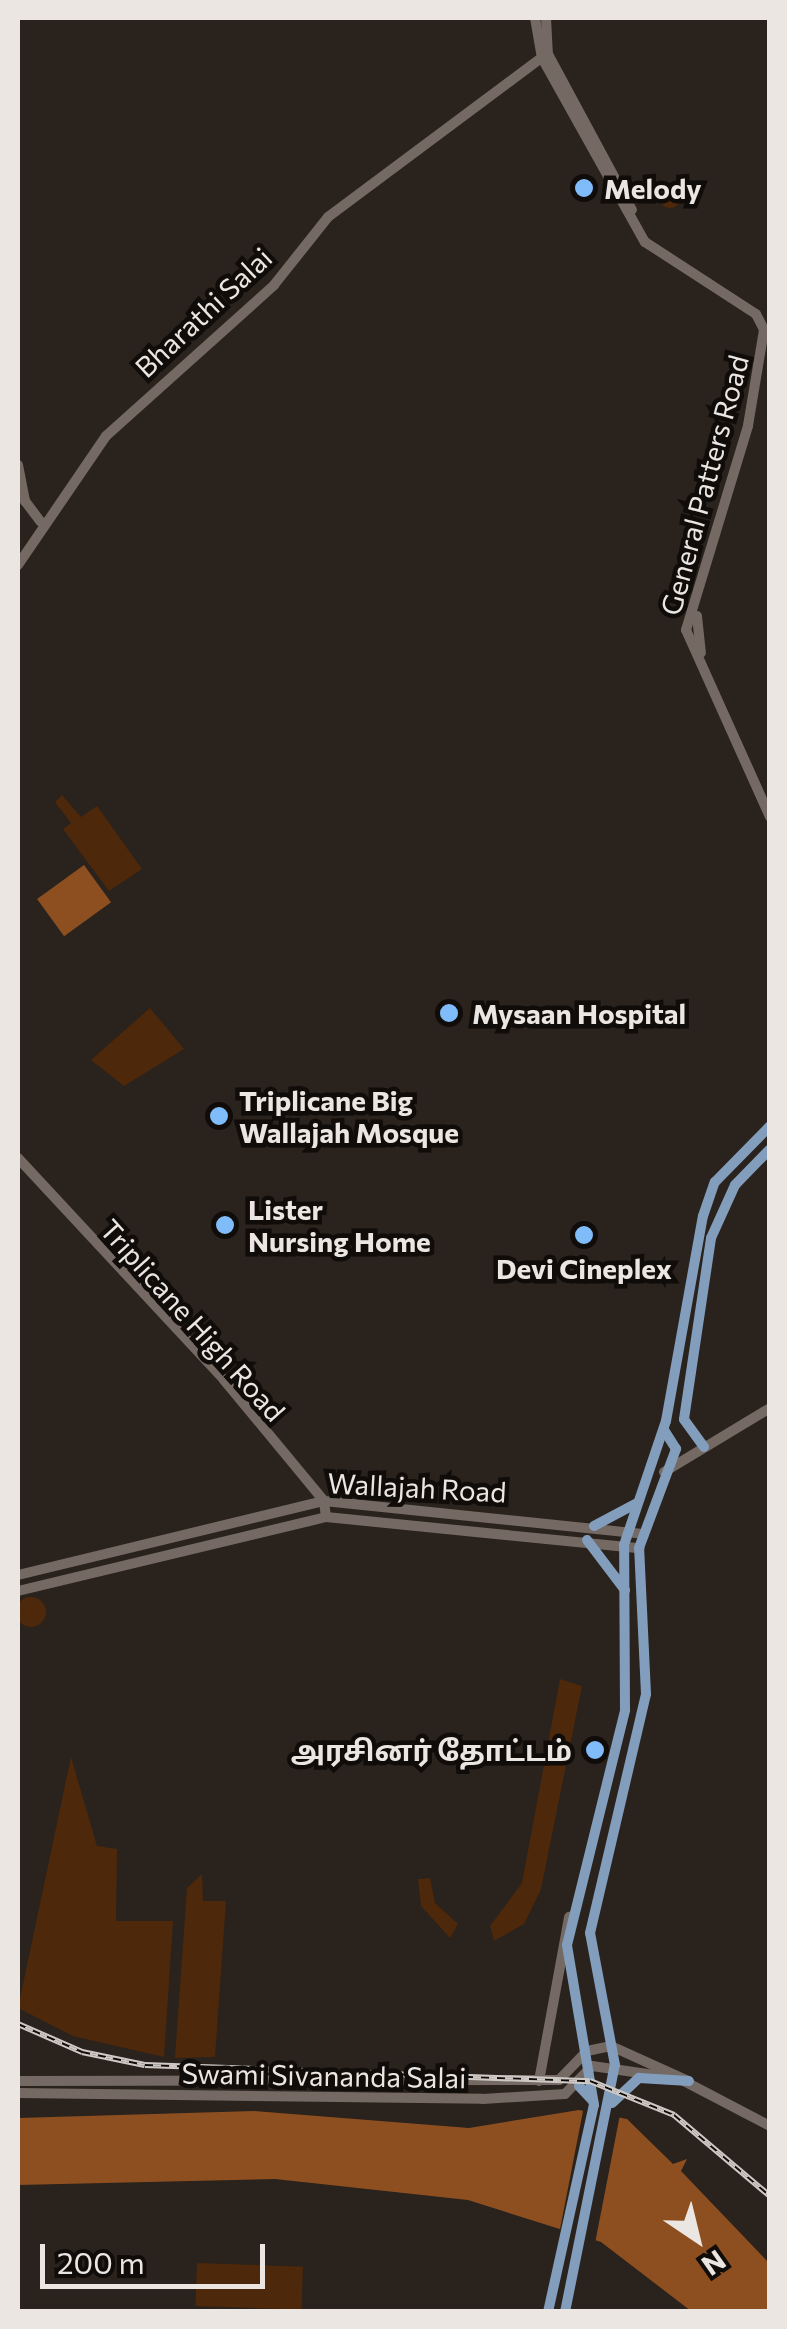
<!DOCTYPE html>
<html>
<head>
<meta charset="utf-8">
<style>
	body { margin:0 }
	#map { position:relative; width:787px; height:2329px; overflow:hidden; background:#2a221c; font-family:Commissioner,"Noto Sans Tamil",sans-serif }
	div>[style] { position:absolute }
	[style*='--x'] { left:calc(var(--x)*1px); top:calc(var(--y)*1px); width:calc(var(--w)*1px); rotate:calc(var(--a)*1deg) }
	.green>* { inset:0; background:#4e280a; transform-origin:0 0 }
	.round { border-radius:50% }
	.water>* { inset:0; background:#8d4f20; transform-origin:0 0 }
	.pier>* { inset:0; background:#2a221c; transform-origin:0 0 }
	.secondary>* { height:10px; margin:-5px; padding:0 5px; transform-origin:5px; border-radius:5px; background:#746a63 }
	.primary>* { height:10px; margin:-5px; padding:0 5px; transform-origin:5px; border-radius:5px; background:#829ebc }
	.rail>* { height:6px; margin-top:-3px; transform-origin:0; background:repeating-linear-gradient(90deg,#100c0a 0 8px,#d0cac6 0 16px); box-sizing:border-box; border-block:2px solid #d0cac6 }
	.dots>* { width:28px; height:28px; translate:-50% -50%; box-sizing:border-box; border:5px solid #100c0a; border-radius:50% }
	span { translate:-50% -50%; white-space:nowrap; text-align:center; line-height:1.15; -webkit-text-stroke:9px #100c0a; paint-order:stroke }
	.poi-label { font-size:28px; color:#ece6e3; font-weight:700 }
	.left { translate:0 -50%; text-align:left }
	.right { translate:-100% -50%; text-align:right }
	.street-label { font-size:28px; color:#ece6e3 }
	.frame { position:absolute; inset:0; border:20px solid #ece6e3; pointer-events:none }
	.north { position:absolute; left:647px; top:2189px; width:100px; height:100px; -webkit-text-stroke:8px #100c0a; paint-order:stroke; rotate:145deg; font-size:28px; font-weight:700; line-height:40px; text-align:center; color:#ece6e3 }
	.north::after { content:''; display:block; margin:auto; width:35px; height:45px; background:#ece6e3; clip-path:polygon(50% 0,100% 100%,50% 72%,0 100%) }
	.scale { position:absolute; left:40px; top:2244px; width:225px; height:45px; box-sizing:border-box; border:5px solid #ece6e3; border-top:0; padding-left:12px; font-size:30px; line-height:35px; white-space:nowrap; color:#ece6e3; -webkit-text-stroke:8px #100c0a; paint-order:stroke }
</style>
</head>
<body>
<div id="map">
	<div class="green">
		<div class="round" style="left:659px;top:186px;width:22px;height:22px"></div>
		<div style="clip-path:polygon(62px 795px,81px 817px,97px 806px,142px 869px,109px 891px,63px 829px,71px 823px,55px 802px)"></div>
		<div style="clip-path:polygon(150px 1008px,184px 1049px,124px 1086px,91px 1060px)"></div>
		<div class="round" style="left:16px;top:1597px;width:30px;height:30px"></div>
		<div style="clip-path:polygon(560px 1679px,582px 1686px,541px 1889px,524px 1924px,494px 1941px,490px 1926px,522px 1883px)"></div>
		<div style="clip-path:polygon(71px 1757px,97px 1846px,117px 1849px,116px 1921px,173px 1921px,164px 2057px,73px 2036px,18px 2008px)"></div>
		<div style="clip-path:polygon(202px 1874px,203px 1901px,226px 1901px,215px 2057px,175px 2058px,187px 1888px)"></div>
		<div style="clip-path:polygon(430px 1878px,435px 1903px,458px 1924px,450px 1938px,421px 1906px,418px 1879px)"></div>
		<div style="left:197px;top:2263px;width:106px;height:43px;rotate:2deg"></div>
	</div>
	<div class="water">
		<div style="left:84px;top:865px;width:46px;height:58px;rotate:54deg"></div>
		<div style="clip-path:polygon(579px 2110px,627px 2119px,673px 2164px,687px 2159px,681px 2171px,769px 2263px,769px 2311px,691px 2311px,601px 2242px,468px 2200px,275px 2179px,18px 2185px,18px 2118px,254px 2111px,469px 2128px)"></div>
	</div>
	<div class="pier">
		<div style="left:584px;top:2106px;width:37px;height:130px;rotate:11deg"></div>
	</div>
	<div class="secondary">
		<div style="--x:535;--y:18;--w:41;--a:80.1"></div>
		<div style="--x:542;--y:58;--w:211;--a:60.8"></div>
		<div style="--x:645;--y:242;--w:132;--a:33"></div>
		<div style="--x:756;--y:314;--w:18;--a:63"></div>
		<div style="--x:764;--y:330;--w:97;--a:99.5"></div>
		<div style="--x:748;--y:426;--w:213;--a:106.9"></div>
		<div style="--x:686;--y:630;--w:205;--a:65.8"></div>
		<div style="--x:546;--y:18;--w:36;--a:87"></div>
		<div style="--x:548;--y:54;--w:177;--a:61.7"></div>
		<div style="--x:18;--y:465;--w:37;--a:79"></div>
		<div style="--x:25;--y:501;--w:26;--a:53"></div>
		<div style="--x:18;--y:565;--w:156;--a:-55.7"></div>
		<div style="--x:106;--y:436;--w:226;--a:-41.9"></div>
		<div style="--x:274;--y:285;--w:87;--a:-51.5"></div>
		<div style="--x:328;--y:217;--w:268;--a:-36.7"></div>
		<div style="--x:697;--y:616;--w:37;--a:84"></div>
		<div style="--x:18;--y:1158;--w:303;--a:47.1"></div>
		<div style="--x:224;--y:1380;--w:157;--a:50.4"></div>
		<div style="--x:324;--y:1501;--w:16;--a:83"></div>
		<div style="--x:664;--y:1472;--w:124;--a:-31.1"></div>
		<div style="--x:18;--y:1575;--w:315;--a:-13.6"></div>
		<div style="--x:324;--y:1501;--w:320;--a:5.9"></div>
		<div style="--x:18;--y:1591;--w:317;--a:-13.5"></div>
		<div style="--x:326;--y:1517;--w:315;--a:5.7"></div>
		<div style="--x:682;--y:2080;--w:99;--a:27.6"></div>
		<div style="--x:18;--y:2081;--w:541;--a:-0.11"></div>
		<div style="--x:559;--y:2080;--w:40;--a:-46"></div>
		<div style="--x:587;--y:2051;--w:25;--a:-12"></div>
		<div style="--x:611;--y:2046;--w:85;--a:24.4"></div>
		<div style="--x:539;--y:2081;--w:167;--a:-79.6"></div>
		<div style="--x:18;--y:2093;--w:465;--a:0.7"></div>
		<div style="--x:483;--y:2099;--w:82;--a:-3.5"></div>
		<div style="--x:565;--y:2094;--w:39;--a:-46"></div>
		<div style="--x:592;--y:2066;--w:70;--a:8.2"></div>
	</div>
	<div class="primary">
		<div style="--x:704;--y:1447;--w:34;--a:-126"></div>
		<div style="--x:684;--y:1419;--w:183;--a:-81.5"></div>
		<div style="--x:711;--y:1238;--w:58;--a:-65.6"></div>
		<div style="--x:735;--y:1185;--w:50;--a:-45.8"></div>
		<div style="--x:594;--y:1526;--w:47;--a:-28.2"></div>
		<div style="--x:587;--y:1540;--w:63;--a:52.8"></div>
		<div style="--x:579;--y:2086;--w:21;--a:47"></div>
		<div style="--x:612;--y:2103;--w:37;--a:-43"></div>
		<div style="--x:639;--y:2078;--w:50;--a:3.4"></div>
		<div style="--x:548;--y:2312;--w:212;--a:-77.5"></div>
		<div style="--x:594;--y:2105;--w:162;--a:-99.6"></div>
		<div style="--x:567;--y:1945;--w:242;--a:-76.1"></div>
		<div style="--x:625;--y:1710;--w:165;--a:-90.3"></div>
		<div style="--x:624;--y:1545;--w:131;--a:-71.3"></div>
		<div style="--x:666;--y:1421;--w:208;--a:-79.8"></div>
		<div style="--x:703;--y:1216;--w:36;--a:-71"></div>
		<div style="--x:715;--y:1182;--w:78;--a:-45.5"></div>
		<div style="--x:565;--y:2312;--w:252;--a:-78.6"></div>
		<div style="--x:615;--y:2065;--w:134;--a:-100.7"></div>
		<div style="--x:590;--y:1933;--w:245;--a:-76.8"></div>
		<div style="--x:646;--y:1694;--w:146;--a:-92.7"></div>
		<div style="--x:639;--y:1548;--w:106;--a:-69.5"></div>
		<div style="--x:676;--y:1449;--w:22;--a:-122"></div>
	</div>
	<div class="rail">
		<div style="--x:18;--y:2024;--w:70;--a:23.6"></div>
		<div style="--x:82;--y:2052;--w:64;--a:11.7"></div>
		<div style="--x:145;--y:2065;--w:445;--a:2.1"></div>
		<div style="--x:590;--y:2081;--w:91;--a:22"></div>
		<div style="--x:674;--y:2115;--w:126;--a:40.2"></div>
	</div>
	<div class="dots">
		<div style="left:584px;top:188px;background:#81bcfa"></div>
		<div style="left:449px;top:1013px;background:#81bcfa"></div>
		<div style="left:219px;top:1116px;background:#81bcfa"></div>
		<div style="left:225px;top:1225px;background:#81bcfa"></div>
		<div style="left:584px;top:1235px;background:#81bcfa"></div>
		<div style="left:595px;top:1750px;background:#81bcfa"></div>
	</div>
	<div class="poi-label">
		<span class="left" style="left:604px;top:188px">Melody</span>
		<span class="left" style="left:472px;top:1013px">Mysaan Hospital</span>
		<span class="left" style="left:239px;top:1116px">Triplicane Big<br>Wallajah Mosque</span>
		<span class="left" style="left:248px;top:1225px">Lister<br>Nursing Home</span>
		<span style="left:584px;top:1268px">Devi Cineplex</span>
		<span class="right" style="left:572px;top:1750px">அரசினர் தோட்டம்</span>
	</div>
	<div class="street-label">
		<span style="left:203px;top:312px;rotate:-43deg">Bharathi Salai</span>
		<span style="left:704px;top:485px;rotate:-75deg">General Patters Road</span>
		<span style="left:193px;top:1320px;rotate:48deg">Triplicane High Road</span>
		<span style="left:417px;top:1487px;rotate:3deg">Wallajah Road</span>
		<span style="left:324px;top:2075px;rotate:1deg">Swami Sivananda Salai</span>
	</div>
	<div class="frame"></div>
	<div class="north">N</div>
	<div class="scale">200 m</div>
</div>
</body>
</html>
